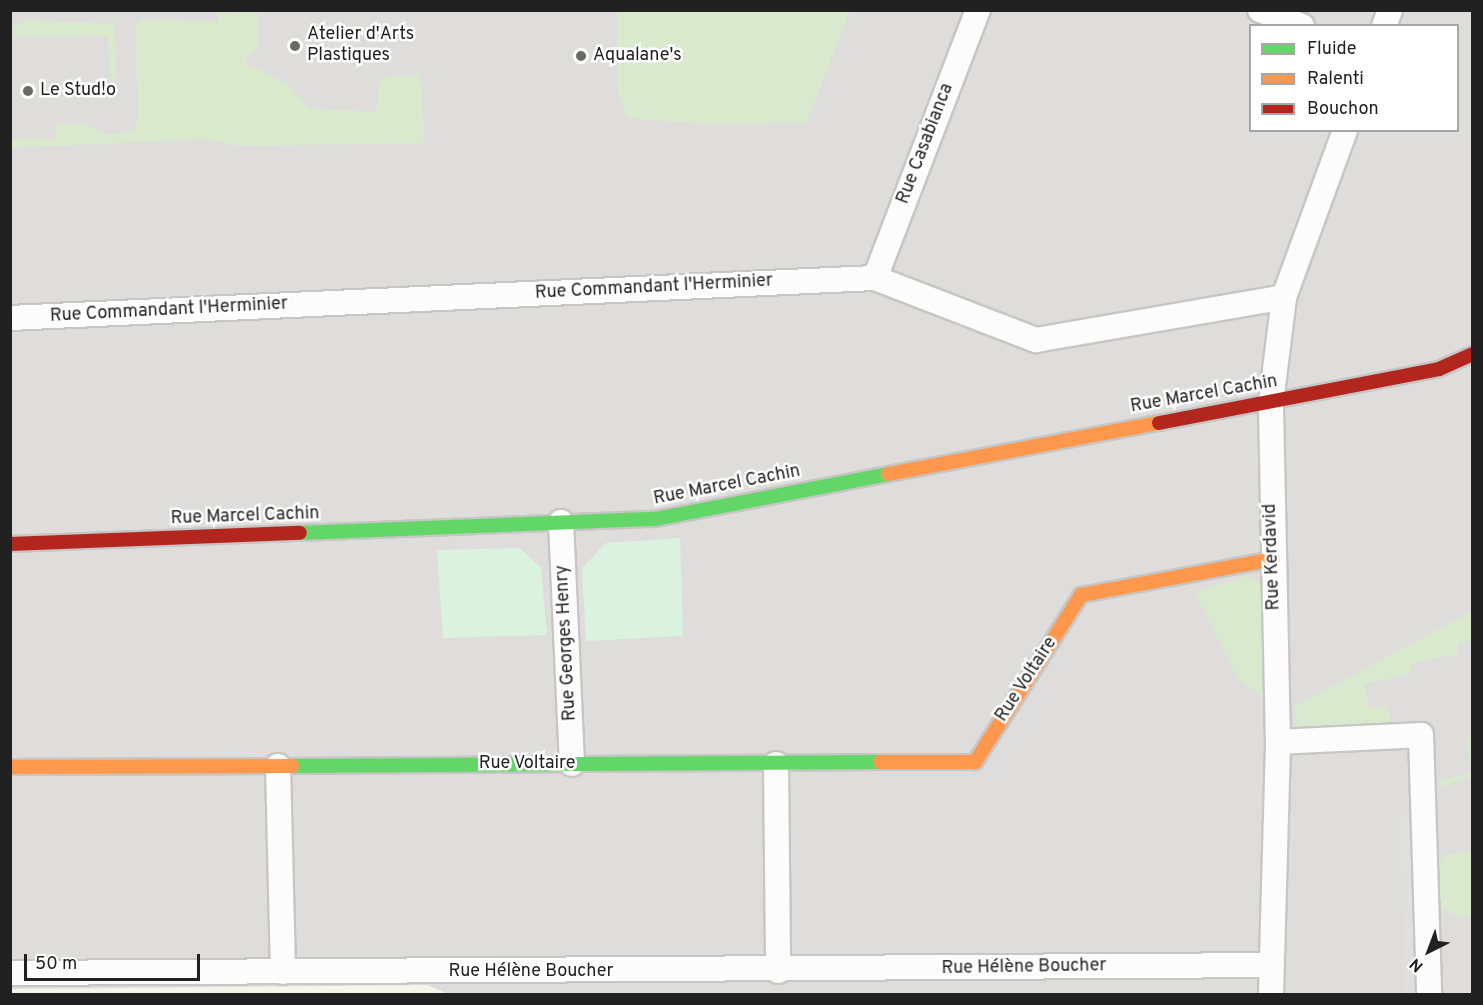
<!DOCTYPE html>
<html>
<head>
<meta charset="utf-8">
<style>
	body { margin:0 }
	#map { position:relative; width:1483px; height:1005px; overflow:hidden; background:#efeeeb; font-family:Overpass,sans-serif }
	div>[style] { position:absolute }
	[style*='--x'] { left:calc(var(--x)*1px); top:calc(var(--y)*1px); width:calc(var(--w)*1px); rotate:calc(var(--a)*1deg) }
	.residential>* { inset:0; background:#dedddc }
	.education>* { inset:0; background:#f5f6e8 }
	.grass>* { inset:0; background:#d8e9cd }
	.park>* { inset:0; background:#dbf2de }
	.parking>* { inset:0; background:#dfdfde; transform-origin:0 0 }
	.roads { filter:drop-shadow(2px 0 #c6c6c4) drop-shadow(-2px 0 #c6c6c4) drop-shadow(0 2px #c6c6c4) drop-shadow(0 -2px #c6c6c4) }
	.street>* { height:24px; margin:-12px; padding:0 12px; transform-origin:12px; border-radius:12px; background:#fdfcfc }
	.fast>* { height:14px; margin:-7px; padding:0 7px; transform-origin:7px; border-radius:7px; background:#63d668 }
	.slow>* { height:14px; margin:-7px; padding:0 7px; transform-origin:7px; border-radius:7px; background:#ff974d }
	.jam>* { height:14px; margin:-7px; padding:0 7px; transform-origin:7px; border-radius:7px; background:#b3261e }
	.dots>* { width:16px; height:16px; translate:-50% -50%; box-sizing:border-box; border:3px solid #fff; border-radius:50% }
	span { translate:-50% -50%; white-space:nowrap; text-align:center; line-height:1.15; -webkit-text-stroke:5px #fff; paint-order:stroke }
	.poi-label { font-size:18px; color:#212121 }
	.left { translate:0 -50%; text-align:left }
	.street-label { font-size:18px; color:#212121 }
	.frame { position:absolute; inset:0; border:12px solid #212121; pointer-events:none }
	.legend { position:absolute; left:1249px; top:24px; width:210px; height:108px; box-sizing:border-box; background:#fff; border:2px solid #a6a6a6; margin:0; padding:8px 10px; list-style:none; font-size:18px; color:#212121 }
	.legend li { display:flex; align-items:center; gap:12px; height:30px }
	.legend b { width:30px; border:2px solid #a6a6a6 }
	.north { position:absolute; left:1399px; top:921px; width:60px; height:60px; -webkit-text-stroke:4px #fff; paint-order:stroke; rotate:222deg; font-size:16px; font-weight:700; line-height:24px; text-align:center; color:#212121 }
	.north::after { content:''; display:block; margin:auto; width:21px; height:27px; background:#212121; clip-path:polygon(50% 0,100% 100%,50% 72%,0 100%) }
	.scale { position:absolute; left:24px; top:954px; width:176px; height:27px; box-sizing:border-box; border:3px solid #212121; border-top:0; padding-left:8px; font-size:18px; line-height:21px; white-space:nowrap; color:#212121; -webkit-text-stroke:4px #fff; paint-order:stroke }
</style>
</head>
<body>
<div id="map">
	<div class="residential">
		<div style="clip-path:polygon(evenodd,11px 11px,1472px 11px,1472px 994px,11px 994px,11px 11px,1250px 26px,1458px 26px,1458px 130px,1250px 130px,1250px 26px)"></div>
	</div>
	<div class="education">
		<div style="clip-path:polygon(427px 985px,448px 994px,10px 994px,11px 989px)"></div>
	</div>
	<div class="grass">
		<div style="clip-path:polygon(617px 11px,617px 10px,850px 11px,806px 123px,703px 124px,628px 118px,617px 90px)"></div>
		<div style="clip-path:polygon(258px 12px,257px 48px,247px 55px,247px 64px,289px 85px,309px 108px,376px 112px,380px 78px,420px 74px,425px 143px,240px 146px,206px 139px,11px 148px,11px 139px,55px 139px,56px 124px,87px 124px,106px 135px,132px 131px,138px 117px,135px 26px,141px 20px,218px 21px,218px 13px)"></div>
		<div style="clip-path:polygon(28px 20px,115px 24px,116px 82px,110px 83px,108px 36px,13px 37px,12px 27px)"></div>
		<div style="clip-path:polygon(1246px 576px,1259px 582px,1265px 594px,1266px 694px,1261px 695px,1238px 678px,1195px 592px)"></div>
		<div style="clip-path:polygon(1472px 611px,1472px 640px,1458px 643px,1458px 654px,1410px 664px,1412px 674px,1364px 684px,1370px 708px,1387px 706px,1391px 725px,1408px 722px,1408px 727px,1297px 731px,1294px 707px)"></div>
		<div style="clip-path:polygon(1472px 735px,1472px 776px,1442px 787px,1440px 780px,1472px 773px,1467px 736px)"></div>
		<div style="clip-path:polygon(1472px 850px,1472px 916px,1462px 918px,1442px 909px,1436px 868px,1444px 856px)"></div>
	</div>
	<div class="park">
		<div style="clip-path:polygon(680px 538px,683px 636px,586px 641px,582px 568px,606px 543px)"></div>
		<div style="clip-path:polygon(520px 548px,541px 568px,547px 635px,443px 638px,437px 550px)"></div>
	</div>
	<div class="parking">
		<div style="left:1424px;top:816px;width:178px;height:25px;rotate:88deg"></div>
	</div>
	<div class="roads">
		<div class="street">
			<div style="--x:1260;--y:10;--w:45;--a:20.9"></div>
			<div style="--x:1384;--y:26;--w:17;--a:-69"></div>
			<div style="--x:875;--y:278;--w:287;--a:-69"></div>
			<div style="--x:10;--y:318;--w:866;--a:-2.65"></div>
			<div style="--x:875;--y:278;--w:173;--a:21.1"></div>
			<div style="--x:1036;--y:340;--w:252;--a:-9.8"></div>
			<div style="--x:561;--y:522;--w:242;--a:87.4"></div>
			<div style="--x:1278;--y:742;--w:143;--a:-2.8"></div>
			<div style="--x:1421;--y:735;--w:259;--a:88.2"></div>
			<div style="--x:776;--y:764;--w:207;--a:89.4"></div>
			<div style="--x:278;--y:766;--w:206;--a:88.6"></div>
			<div style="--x:10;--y:973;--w:1259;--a:-0.36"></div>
			<div style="--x:1271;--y:994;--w:252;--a:-88.4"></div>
			<div style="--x:1278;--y:742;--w:340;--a:-91.2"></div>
			<div style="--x:1271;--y:402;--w:106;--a:-82.9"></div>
			<div style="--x:1284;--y:297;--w:178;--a:-69.9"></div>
		</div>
		<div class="fast">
			<div style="--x:300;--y:533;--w:355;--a:-2.3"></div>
			<div style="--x:655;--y:519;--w:237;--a:-10.9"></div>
			<div style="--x:292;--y:766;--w:588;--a:-0.39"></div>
		</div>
		<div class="slow">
			<div style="--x:888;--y:474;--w:276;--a:-10.7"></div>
			<div style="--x:880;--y:762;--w:95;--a:0"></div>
			<div style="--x:975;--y:762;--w:198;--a:-57.6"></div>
			<div style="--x:1081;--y:595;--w:195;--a:-10.6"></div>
			<div style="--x:10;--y:767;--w:282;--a:-0.2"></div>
		</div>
		<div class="jam">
			<div style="--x:1159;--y:423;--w:285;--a:-10.9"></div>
			<div style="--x:1439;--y:369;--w:36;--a:-24"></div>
			<div style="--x:10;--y:544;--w:290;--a:-2.2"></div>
		</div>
	</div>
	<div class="dots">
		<div style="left:295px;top:46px;background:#696968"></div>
		<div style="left:581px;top:56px;background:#696968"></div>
		<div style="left:28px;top:91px;background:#696968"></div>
	</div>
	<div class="poi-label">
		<span class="left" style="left:307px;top:46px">Atelier d'Arts<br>Plastiques</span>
		<span class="left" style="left:593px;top:56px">Aqualane's</span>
		<span class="left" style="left:40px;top:91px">Le Stud!o</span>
	</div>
	<div class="street-label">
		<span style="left:926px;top:144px;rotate:-69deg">Rue Casabianca</span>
		<span style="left:654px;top:288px;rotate:-3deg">Rue Commandant l'Herminier</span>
		<span style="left:169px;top:311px;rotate:-3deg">Rue Commandant l'Herminier</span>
		<span style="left:1204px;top:395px;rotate:-10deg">Rue Marcel Cachin</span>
		<span style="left:727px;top:486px;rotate:-11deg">Rue Marcel Cachin</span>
		<span style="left:245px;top:517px;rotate:-2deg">Rue Marcel Cachin</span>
		<span style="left:1273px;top:557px;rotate:-92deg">Rue Kerdavid</span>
		<span style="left:567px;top:643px;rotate:-93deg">Rue Georges Henry</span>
		<span style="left:1027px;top:680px;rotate:-57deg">Rue Voltaire</span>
		<span style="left:527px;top:764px">Rue Voltaire</span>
		<span style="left:1024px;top:968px;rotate:-1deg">Rue Hélène Boucher</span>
		<span style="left:531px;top:972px">Rue Hélène Boucher</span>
	</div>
	<div class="frame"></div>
	<ul class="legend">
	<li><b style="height:8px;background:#63d668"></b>Fluide</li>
	<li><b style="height:8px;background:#ff974d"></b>Ralenti</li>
	<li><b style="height:8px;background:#b3261e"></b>Bouchon</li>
	</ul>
	<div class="north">N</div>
	<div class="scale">50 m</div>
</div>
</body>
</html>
